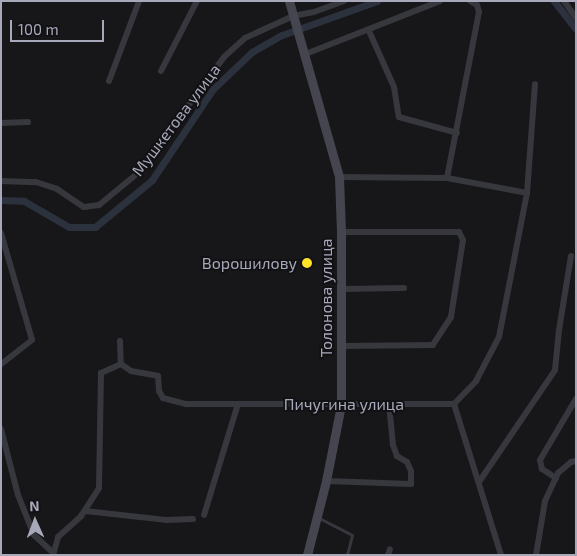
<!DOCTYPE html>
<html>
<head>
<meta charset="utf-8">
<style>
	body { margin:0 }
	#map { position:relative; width:577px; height:556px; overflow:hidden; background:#171619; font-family:"Exo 2",sans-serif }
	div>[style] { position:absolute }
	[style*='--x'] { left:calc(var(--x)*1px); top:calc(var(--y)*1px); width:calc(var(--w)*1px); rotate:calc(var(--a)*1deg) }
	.canal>* { height:7px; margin:-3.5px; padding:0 3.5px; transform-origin:3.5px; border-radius:3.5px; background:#2b323e }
	.lane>* { height:3px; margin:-1.5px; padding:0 1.5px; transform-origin:1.5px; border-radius:1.5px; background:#37373e }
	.street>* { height:6px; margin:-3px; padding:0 3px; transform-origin:3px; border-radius:3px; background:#37373e }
	.secondary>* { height:9px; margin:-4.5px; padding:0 4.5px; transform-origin:4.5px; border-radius:4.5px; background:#44454e }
	.dots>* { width:14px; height:14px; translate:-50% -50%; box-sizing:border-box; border:2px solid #121114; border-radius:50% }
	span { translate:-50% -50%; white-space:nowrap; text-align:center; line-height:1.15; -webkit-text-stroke:4px #121114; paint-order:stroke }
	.street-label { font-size:16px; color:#a7a9ba }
	.poi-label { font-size:16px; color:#a7a9ba }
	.right { translate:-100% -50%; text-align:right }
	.frame { position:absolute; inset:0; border:2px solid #a7a9ba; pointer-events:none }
	.north { position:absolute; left:10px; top:496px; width:50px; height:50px; -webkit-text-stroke:4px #121114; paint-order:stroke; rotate:358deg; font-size:14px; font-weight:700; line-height:20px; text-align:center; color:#a7a9ba }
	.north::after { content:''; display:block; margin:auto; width:18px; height:22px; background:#a7a9ba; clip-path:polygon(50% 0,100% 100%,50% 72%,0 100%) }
	.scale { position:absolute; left:10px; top:20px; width:94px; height:22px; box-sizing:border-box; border:2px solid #a7a9ba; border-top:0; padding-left:6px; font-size:15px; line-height:18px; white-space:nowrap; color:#a7a9ba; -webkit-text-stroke:4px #121114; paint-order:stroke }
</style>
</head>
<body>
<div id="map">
	<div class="canal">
		<div style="--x:554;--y:1;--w:36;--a:52"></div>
		<div style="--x:1;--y:200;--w:23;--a:2"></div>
		<div style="--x:24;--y:201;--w:52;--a:30"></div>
		<div style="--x:69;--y:227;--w:26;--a:0"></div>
		<div style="--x:95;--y:227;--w:74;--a:-39.5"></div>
		<div style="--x:152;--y:180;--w:110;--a:-56.2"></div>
		<div style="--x:213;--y:89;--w:54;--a:-43.5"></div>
		<div style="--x:252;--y:52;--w:34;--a:-30"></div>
		<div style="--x:282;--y:35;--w:101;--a:-19.7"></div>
	</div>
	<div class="lane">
		<div style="--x:319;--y:518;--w:37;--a:27"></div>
		<div style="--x:352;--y:535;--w:21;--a:104"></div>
	</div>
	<div class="street">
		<div style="--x:564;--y:1;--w:21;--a:55"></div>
		<div style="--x:369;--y:31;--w:61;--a:65.9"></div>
		<div style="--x:394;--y:87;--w:30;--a:81"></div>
		<div style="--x:399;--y:117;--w:60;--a:15.4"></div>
		<div style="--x:303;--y:55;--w:147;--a:-21.5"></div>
		<div style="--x:161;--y:71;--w:79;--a:-62.8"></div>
		<div style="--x:109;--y:81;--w:85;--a:-69.4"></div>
		<div style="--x:1;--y:123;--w:27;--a:-2"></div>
		<div style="--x:339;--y:177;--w:108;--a:0.5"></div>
		<div style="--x:447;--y:178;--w:81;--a:10.6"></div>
		<div style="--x:447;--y:178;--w:169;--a:-79.1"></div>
		<div style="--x:479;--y:12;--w:7;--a:-106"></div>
		<div style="--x:477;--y:5;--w:8;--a:-150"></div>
		<div style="--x:1;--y:181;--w:35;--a:2"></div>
		<div style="--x:36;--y:182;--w:22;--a:18"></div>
		<div style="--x:57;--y:189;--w:32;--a:34"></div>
		<div style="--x:84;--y:207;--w:15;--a:-8"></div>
		<div style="--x:99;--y:205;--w:50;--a:-39.4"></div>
		<div style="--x:138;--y:173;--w:144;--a:-53.4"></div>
		<div style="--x:224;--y:57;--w:28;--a:-42"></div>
		<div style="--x:245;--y:38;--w:53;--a:-24.6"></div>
		<div style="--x:293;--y:16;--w:21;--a:-11"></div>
		<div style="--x:314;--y:12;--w:32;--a:-20"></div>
		<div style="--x:341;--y:232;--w:118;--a:0"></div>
		<div style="--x:459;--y:232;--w:9;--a:63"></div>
		<div style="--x:463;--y:240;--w:78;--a:98.9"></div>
		<div style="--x:451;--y:317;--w:33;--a:123"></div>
		<div style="--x:433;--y:345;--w:91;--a:179.4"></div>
		<div style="--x:1;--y:233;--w:111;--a:73.8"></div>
		<div style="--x:32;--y:340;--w:39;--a:142"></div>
		<div style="--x:343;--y:289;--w:61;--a:-0.9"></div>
		<div style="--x:120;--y:341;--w:23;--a:88"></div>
		<div style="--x:121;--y:364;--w:12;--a:35"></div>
		<div style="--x:131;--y:371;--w:27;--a:10"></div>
		<div style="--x:158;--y:376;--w:15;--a:86"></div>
		<div style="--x:159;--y:391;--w:8;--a:60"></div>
		<div style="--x:163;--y:398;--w:24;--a:15"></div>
		<div style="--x:186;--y:404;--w:268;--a:0"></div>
		<div style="--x:454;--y:404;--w:32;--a:-46"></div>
		<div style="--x:476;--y:381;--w:50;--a:-62.4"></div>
		<div style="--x:499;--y:337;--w:147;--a:-79"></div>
		<div style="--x:527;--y:193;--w:109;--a:-85.8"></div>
		<div style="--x:454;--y:404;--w:158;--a:72.7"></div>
		<div style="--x:1;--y:429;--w:68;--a:75.6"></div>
		<div style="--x:18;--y:495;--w:43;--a:68.2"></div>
		<div style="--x:34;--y:535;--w:26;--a:43"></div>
		<div style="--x:556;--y:478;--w:17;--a:-147"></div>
		<div style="--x:542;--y:469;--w:9;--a:-103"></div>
		<div style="--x:540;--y:460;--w:71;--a:-59.5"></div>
		<div style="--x:326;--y:481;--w:85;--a:2"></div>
		<div style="--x:411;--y:484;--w:13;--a:-90"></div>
		<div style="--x:411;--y:471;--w:10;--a:-114"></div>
		<div style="--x:407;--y:462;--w:12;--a:-149"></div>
		<div style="--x:397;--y:456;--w:12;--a:-110"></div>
		<div style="--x:393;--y:445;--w:41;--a:-95.6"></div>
		<div style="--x:479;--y:482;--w:135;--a:-55.8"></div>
		<div style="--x:555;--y:370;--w:40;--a:-84.3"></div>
		<div style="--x:559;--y:330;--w:75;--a:-80.8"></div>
		<div style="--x:85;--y:511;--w:81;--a:6.3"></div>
		<div style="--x:166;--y:520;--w:27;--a:-2"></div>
		<div style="--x:204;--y:515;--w:116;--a:-73"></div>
		<div style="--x:53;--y:555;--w:19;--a:-74"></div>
		<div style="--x:58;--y:537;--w:31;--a:-42"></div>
		<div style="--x:81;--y:516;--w:33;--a:-57"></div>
		<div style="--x:99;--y:488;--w:115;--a:-89"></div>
		<div style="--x:101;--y:373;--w:22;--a:-24"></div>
		<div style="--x:388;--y:555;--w:6;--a:-72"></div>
		<div style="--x:536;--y:555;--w:55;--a:-80.5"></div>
		<div style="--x:545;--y:501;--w:31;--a:-65"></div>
		<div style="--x:558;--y:473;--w:17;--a:-40"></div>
		<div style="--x:571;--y:462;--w:5;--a:-11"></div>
	</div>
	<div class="secondary">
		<div style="--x:289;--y:1;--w:183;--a:74.1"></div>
		<div style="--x:339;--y:177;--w:55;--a:87.9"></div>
		<div style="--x:341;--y:232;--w:173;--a:90"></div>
		<div style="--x:341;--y:405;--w:77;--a:101.2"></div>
		<div style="--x:326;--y:481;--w:76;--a:104.4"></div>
	</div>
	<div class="dots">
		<div style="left:307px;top:263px;background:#ffe128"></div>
	</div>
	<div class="street-label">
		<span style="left:176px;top:120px;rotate:-53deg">Мушкетова улица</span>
		<span style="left:326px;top:298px;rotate:-90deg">Толонова улица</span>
		<span style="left:344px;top:404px">Пичугина улица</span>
	</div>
	<div class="poi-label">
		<span class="right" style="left:297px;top:263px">Ворошилову</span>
	</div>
	<div class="frame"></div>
	<div class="north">N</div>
	<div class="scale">100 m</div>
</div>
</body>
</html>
